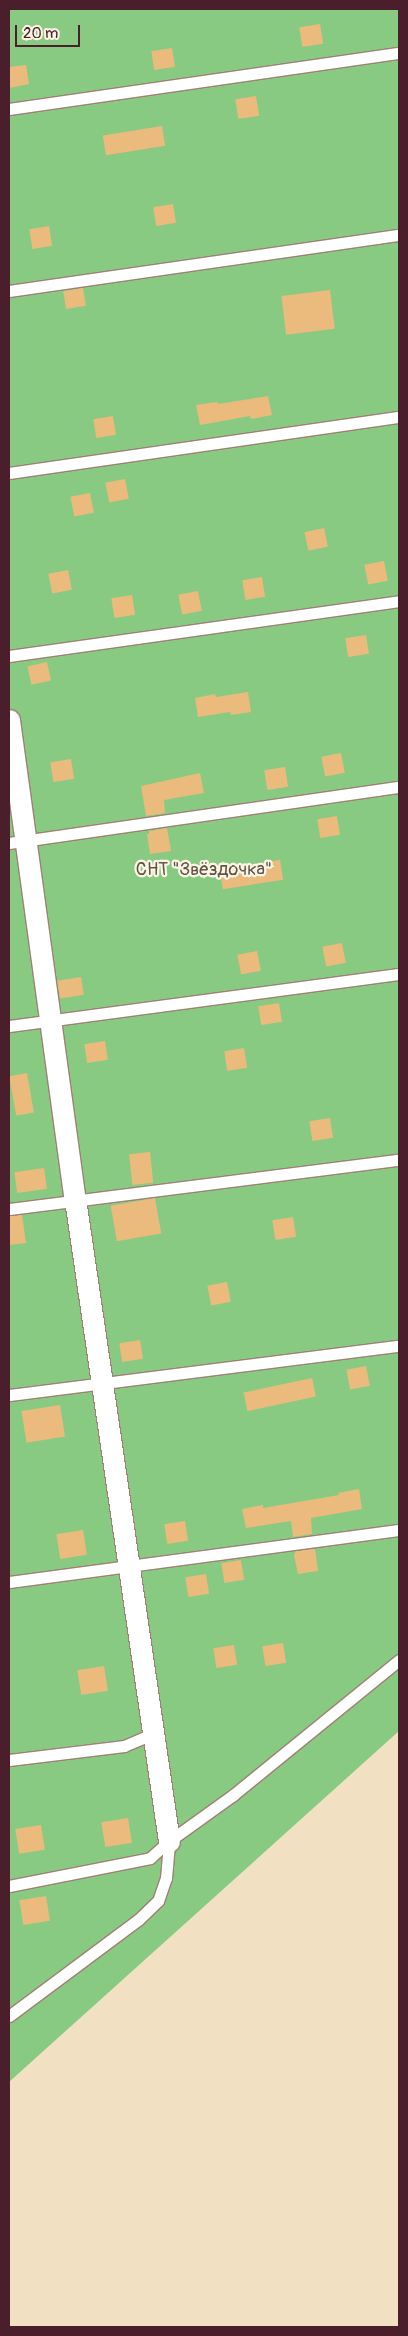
<!DOCTYPE html>
<html>
<head>
<meta charset="utf-8">
<style>
	body { margin:0 }
	#map { position:relative; width:408px; height:2336px; overflow:hidden; background:#f2e0c2; font-family:Pangolin,sans-serif }
	div>[style] { position:absolute }
	[style*='--x'] { left:calc(var(--x)*1px); top:calc(var(--y)*1px); width:calc(var(--w)*1px); rotate:calc(var(--a)*1deg) }
	.green>* { inset:0; background:#88ca82 }
	.building>* { inset:0; background:#eabb7d; transform-origin:0 0 }
	.roads { filter:drop-shadow(1px 0 #9e8076) drop-shadow(-1px 0 #9e8076) drop-shadow(0 1px #9e8076) drop-shadow(0 -1px #9e8076) }
	.service>* { height:11px; margin:-5.5px; padding:0 5.5px; transform-origin:5.5px; border-radius:5.5px; background:#fff }
	.minor>* { height:21px; margin:-10.5px; padding:0 10.5px; transform-origin:10.5px; border-radius:10.5px; background:#fff }
	span { translate:-50% -50%; white-space:nowrap; text-align:center; line-height:1.15; -webkit-text-stroke:4.5px #fcf5e5; paint-order:stroke }
	.park-label { font-size:18px; color:#5d5245 }
	.frame { position:absolute; inset:0; border:10px solid #4a1f2b; pointer-events:none }
	.scale { position:absolute; left:15px; top:25px; width:65px; height:22px; box-sizing:border-box; border:2px solid #4a1f2b; border-top:0; padding-left:6px; font-size:15px; line-height:18px; white-space:nowrap; color:#4a1f2b; -webkit-text-stroke:4px #fcf5e5; paint-order:stroke }
</style>
</head>
<body>
<div id="map">
	<div class="green">
		<div style="clip-path:polygon(9px 9px,399px 9px,399px 1731px,9px 2082px)"></div>
	</div>
	<div class="building">
		<div style="left:320px;top:24px;width:20px;height:21px;rotate:81deg"></div>
		<div style="left:172px;top:48px;width:19px;height:21px;rotate:81deg"></div>
		<div style="clip-path:polygon(26px 65px,29px 84px,9px 88px,9px 67px)"></div>
		<div style="left:256px;top:96px;width:20px;height:21px;rotate:81deg"></div>
		<div style="left:162px;top:126px;width:20px;height:60px;rotate:81deg"></div>
		<div style="left:173px;top:204px;width:19px;height:20px;rotate:81deg"></div>
		<div style="left:49px;top:226px;width:20px;height:20px;rotate:81deg"></div>
		<div style="left:83px;top:288px;width:18px;height:20px;rotate:81deg"></div>
		<div style="left:330px;top:290px;width:39px;height:49px;rotate:83deg"></div>
		<div style="clip-path:polygon(268px 396px,272px 415px,251px 419px,250px 416px,200px 425px,196px 405px,217px 402px,218px 404px)"></div>
		<div style="left:113px;top:416px;width:19px;height:20px;rotate:81deg"></div>
		<div style="left:125px;top:479px;width:20px;height:20px;rotate:79deg"></div>
		<div style="left:90px;top:493px;width:20px;height:20px;rotate:79deg"></div>
		<div style="left:324px;top:528px;width:19px;height:20px;rotate:78deg"></div>
		<div style="left:384px;top:561px;width:20px;height:20px;rotate:79deg"></div>
		<div style="left:68px;top:570px;width:20px;height:20px;rotate:79deg"></div>
		<div style="left:262px;top:577px;width:20px;height:20px;rotate:81deg"></div>
		<div style="left:198px;top:591px;width:20px;height:20px;rotate:79deg"></div>
		<div style="left:132px;top:595px;width:20px;height:21px;rotate:81deg"></div>
		<div style="left:366px;top:635px;width:19px;height:21px;rotate:81deg"></div>
		<div style="left:47px;top:662px;width:19px;height:20px;rotate:78deg"></div>
		<div style="clip-path:polygon(248px 692px,251px 712px,231px 715px,230px 712px,198px 717px,195px 698px,215px 694px,216px 697px)"></div>
		<div style="left:341px;top:753px;width:20px;height:20px;rotate:79deg"></div>
		<div style="left:71px;top:759px;width:20px;height:21px;rotate:81deg"></div>
		<div style="left:285px;top:767px;width:20px;height:21px;rotate:81deg"></div>
		<div style="clip-path:polygon(200px 773px,204px 793px,164px 800px,165px 813px,146px 816px,141px 786px)"></div>
		<div style="left:337px;top:816px;width:19px;height:20px;rotate:81deg"></div>
		<div style="clip-path:polygon(167px 828px,171px 851px,150px 854px,147px 834px,149px 834px,149px 831px)"></div>
		<div style="left:280px;top:860px;width:20px;height:61px;rotate:81deg"></div>
		<div style="left:342px;top:943px;width:20px;height:20px;rotate:79deg"></div>
		<div style="left:257px;top:951px;width:20px;height:20px;rotate:79deg"></div>
		<div style="left:81px;top:977px;width:18px;height:24px;rotate:81deg"></div>
		<div style="left:279px;top:1003px;width:19px;height:21px;rotate:81deg"></div>
		<div style="left:105px;top:1041px;width:19px;height:21px;rotate:81deg"></div>
		<div style="left:244px;top:1048px;width:20px;height:20px;rotate:81deg"></div>
		<div style="left:27px;top:1073px;width:40px;height:18px;rotate:80deg"></div>
		<div style="left:330px;top:1118px;width:20px;height:21px;rotate:81deg"></div>
		<div style="left:150px;top:1152px;width:31px;height:21px;rotate:84deg"></div>
		<div style="left:44px;top:1168px;width:21px;height:30px;rotate:82deg"></div>
		<div style="left:155px;top:1198px;width:36px;height:45px;rotate:80deg"></div>
		<div style="clip-path:polygon(22px 1215px,26px 1243px,9px 1245px,9px 1216px)"></div>
		<div style="left:293px;top:1217px;width:20px;height:21px;rotate:81deg"></div>
		<div style="left:227px;top:1282px;width:20px;height:20px;rotate:79deg"></div>
		<div style="left:140px;top:1340px;width:19px;height:21px;rotate:81deg"></div>
		<div style="left:366px;top:1366px;width:20px;height:20px;rotate:79deg"></div>
		<div style="left:312px;top:1378px;width:19px;height:70px;rotate:78deg"></div>
		<div style="left:60px;top:1405px;width:32px;height:39px;rotate:81deg"></div>
		<div style="clip-path:polygon(359px 1489px,362px 1509px,311px 1518px,312px 1534px,293px 1537px,291px 1521px,246px 1528px,242px 1509px,263px 1505px,263px 1508px,339px 1495px,338px 1493px)"></div>
		<div style="left:185px;top:1521px;width:20px;height:21px;rotate:81deg"></div>
		<div style="left:83px;top:1530px;width:25px;height:27px;rotate:81deg"></div>
		<div style="clip-path:polygon(315px 1549px,318px 1571px,298px 1574px,294px 1555px,296px 1551px)"></div>
		<div style="left:241px;top:1560px;width:20px;height:20px;rotate:81deg"></div>
		<div style="left:206px;top:1574px;width:20px;height:21px;rotate:81deg"></div>
		<div style="left:283px;top:1643px;width:20px;height:21px;rotate:81deg"></div>
		<div style="left:234px;top:1645px;width:20px;height:21px;rotate:81deg"></div>
		<div style="left:104px;top:1666px;width:25px;height:27px;rotate:81deg"></div>
		<div style="left:128px;top:1818px;width:25px;height:27px;rotate:81deg"></div>
		<div style="left:41px;top:1825px;width:25px;height:26px;rotate:81deg"></div>
		<div style="left:46px;top:1896px;width:25px;height:27px;rotate:81deg"></div>
	</div>
	<div class="roads">
		<div class="service">
			<div style="--x:9;--y:109;--w:394;--a:-8.2"></div>
			<div style="--x:9;--y:291;--w:394;--a:-8.2"></div>
			<div style="--x:9;--y:473;--w:394;--a:-8.2"></div>
			<div style="--x:9;--y:656;--w:394;--a:-8"></div>
			<div style="--x:9;--y:843;--w:394;--a:-8.2"></div>
			<div style="--x:9;--y:1026;--w:393;--a:-7.6"></div>
			<div style="--x:9;--y:1209;--w:393;--a:-7.2"></div>
			<div style="--x:9;--y:1395;--w:393;--a:-7.2"></div>
			<div style="--x:9;--y:1582;--w:393;--a:-7.6"></div>
			<div style="--x:9;--y:1760;--w:116;--a:-6.9"></div>
			<div style="--x:124;--y:1746;--w:33;--a:-23"></div>
			<div style="--x:9;--y:1886;--w:144;--a:-11.2"></div>
			<div style="--x:150;--y:1858;--w:25;--a:-42"></div>
			<div style="--x:9;--y:2016;--w:161;--a:-36.7"></div>
			<div style="--x:138;--y:1920;--w:28;--a:-44"></div>
			<div style="--x:158;--y:1901;--w:24;--a:-71"></div>
			<div style="--x:166;--y:1878;--w:37;--a:-85"></div>
			<div style="--x:169;--y:1841;--w:79;--a:-35.7"></div>
			<div style="--x:233;--y:1795;--w:214;--a:-39.1"></div>
		</div>
		<div class="minor">
			<div style="--x:9;--y:720;--w:484;--a:82.2"></div>
			<div style="--x:75;--y:1199;--w:649;--a:81.67"></div>
		</div>
	</div>
	<div class="park-label">
		<span style="left:204px;top:870px">СНТ "Звёздочка"</span>
	</div>
	<div class="frame"></div>
	<div class="scale">20 m</div>
</div>
</body>
</html>
